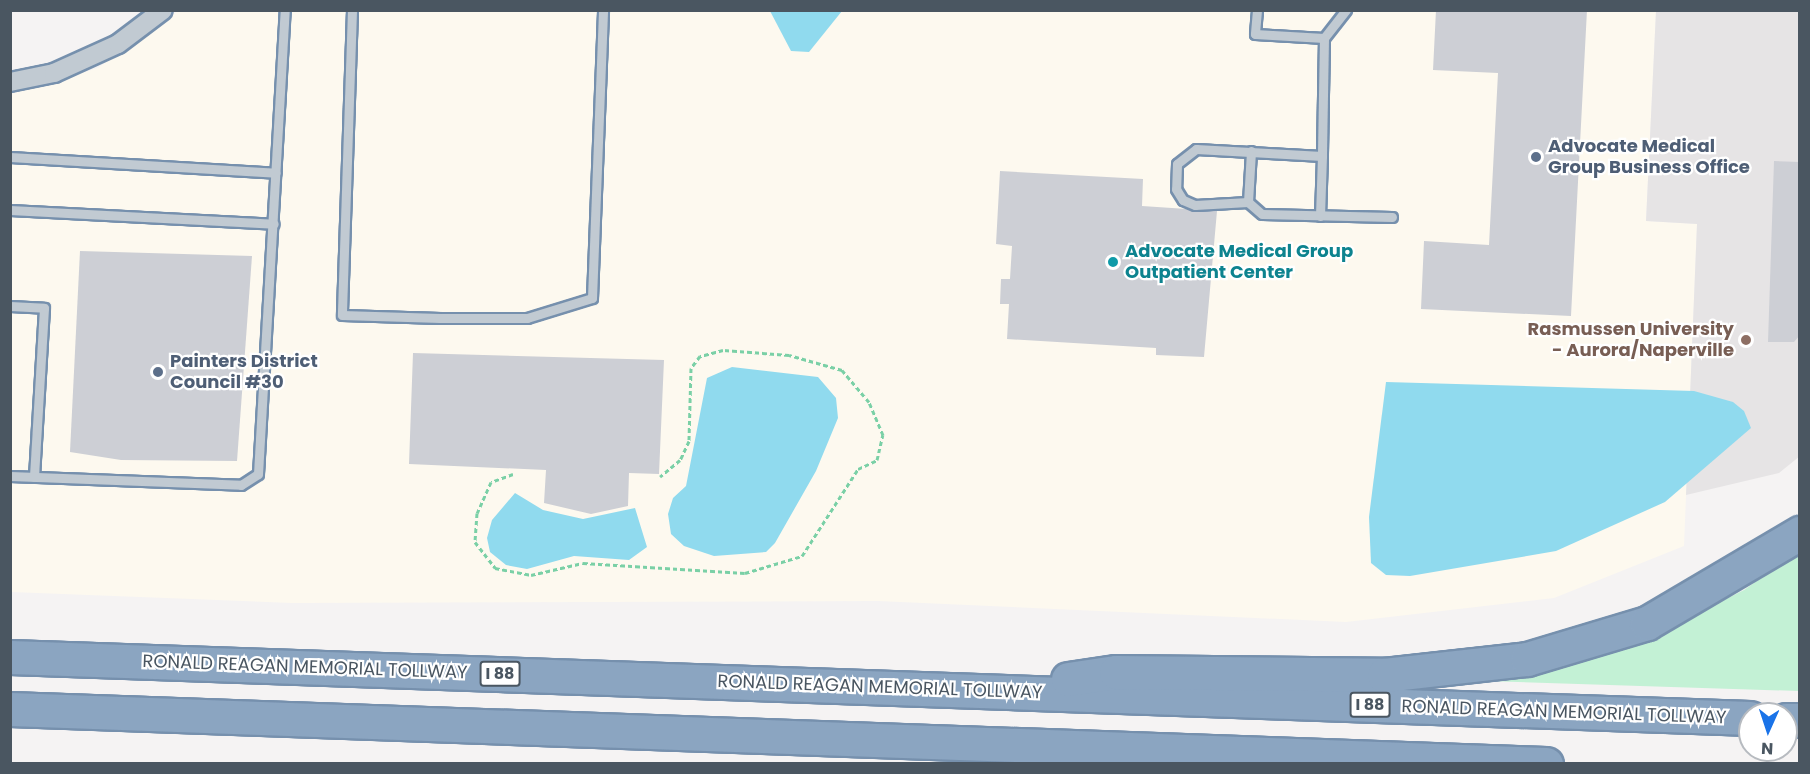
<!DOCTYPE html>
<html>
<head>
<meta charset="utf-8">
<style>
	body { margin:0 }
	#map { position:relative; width:1810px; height:774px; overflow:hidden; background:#f5f3f3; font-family:Poppins,sans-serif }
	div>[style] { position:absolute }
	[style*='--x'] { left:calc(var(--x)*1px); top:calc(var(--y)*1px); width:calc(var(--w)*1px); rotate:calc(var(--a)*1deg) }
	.commercial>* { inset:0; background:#fdf9ef }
	.education>* { inset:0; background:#e6e4e5 }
	.green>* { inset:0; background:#c3f1d5 }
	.water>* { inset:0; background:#90daee }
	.building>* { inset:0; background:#cdcfd5 }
	.path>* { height:3px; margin-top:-1.5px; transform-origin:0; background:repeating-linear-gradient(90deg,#7ad0a6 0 4.5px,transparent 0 7.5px) }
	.roads { filter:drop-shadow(2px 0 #7690ad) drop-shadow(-2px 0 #7690ad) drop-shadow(0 2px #7690ad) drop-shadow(0 -2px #7690ad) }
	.service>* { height:9px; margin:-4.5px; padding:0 4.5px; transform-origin:4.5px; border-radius:4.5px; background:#c1cad2 }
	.minor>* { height:18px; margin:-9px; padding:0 9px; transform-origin:9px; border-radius:9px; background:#c1cad2 }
	.motorway>* { height:33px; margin:-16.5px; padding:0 16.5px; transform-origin:16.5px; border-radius:16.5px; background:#8ba5c1 }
	.dots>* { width:16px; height:16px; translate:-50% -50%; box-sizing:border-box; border:3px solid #fff; border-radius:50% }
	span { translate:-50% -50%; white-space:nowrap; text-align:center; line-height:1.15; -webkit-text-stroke:4.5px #fff; paint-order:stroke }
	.shield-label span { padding:2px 4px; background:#fff; border:2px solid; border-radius:4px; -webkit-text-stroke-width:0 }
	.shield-label { font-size:16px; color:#4a5661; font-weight:700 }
	.service-label { font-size:18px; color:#4e5e75; font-weight:700 }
	.left { translate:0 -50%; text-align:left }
	.culture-label { font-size:18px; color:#0d838f; font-weight:700 }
	.education-label { font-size:18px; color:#785e54; font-weight:700 }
	.right { translate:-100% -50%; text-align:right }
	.street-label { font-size:18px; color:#4a5661 }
	.frame { position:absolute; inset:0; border:12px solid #4a5661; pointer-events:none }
	.north { position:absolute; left:1738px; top:702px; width:60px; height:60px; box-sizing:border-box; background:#fff; border:2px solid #b7bbc0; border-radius:50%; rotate:183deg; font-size:16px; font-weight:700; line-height:24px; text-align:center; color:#4a5661 }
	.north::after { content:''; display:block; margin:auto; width:21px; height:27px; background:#1a73e8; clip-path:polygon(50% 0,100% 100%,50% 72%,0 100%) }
</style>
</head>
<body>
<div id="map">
	<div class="commercial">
		<div style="clip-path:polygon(178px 11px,1656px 11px,1646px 221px,1697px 224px,1684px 546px,1554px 598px,1346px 622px,878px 601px,292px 603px,11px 592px,11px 94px,98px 68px)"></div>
	</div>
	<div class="education">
		<div style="clip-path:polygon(1656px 11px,1799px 11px,1800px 456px,1779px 473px,1686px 495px,1697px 224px,1646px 221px)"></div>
	</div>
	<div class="green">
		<div style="clip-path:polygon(1799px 551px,1799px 691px,1486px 681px,1638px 643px,1744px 590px)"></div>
	</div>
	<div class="water">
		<div style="clip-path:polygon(770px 11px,842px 11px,809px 52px,791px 51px)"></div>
		<div style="clip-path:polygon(732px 367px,818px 377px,836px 398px,838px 418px,816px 471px,775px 543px,766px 552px,714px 556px,684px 546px,671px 534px,668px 514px,673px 498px,686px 486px,707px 378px)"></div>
		<div style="clip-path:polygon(1386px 382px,1694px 391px,1733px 402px,1744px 411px,1751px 428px,1665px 502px,1556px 551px,1410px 576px,1386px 575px,1371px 563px,1369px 517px)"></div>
		<div style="clip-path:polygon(515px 493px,543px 510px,583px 519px,635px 508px,647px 547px,629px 560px,574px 556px,527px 569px,506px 565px,490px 552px,487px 538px,492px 520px)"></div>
	</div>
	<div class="building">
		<div style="clip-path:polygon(1436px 10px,1587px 10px,1571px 316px,1421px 309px,1424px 241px,1489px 245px,1498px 73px,1433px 70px)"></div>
		<div style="clip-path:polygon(1774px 161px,1800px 162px,1800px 335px,1794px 342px,1768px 342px)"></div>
		<div style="clip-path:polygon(1000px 171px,1143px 179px,1142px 206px,1217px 211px,1204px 357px,1156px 355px,1156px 348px,1007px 339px,1009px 304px,1000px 304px,1001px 279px,1010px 279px,1012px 246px,996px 244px)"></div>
		<div style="clip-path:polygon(80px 251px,252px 256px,237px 461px,121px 460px,70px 452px)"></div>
		<div style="clip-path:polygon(413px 353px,664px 360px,659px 474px,629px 473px,628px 506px,591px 514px,544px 503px,546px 470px,409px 464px)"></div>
	</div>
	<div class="path">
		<div style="--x:513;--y:474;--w:23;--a:160"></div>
		<div style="--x:491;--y:482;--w:34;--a:114"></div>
		<div style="--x:477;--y:513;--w:29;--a:94"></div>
		<div style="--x:475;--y:542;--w:33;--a:52"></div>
		<div style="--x:495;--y:568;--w:37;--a:11"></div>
		<div style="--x:531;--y:575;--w:53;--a:-13"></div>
		<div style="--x:583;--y:563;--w:162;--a:3.5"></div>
		<div style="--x:745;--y:573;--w:59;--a:-16.6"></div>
		<div style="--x:802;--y:556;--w:103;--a:-57.2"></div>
		<div style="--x:858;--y:469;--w:21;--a:-25"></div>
		<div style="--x:877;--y:460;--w:26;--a:-77"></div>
		<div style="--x:883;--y:435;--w:36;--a:-113"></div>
		<div style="--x:869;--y:402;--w:42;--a:-130.2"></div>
		<div style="--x:842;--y:370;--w:55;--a:-164.2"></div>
		<div style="--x:789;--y:355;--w:66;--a:-175.7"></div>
		<div style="--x:723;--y:350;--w:24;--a:165"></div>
		<div style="--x:700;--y:356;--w:15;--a:127"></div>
		<div style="--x:691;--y:368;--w:73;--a:91.6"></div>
		<div style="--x:689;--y:441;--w:21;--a:115"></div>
		<div style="--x:680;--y:460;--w:26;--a:140"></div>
	</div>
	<div class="roads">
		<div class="service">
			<div style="--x:352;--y:10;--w:305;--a:91.9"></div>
			<div style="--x:342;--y:315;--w:98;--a:1.8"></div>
			<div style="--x:440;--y:318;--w:87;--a:0"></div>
			<div style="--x:527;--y:318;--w:68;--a:-17.1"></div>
			<div style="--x:592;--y:298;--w:288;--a:-87.8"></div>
			<div style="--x:1257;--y:10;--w:24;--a:95"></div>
			<div style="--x:1255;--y:34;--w:69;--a:3.3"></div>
			<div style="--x:1324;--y:38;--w:36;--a:-52"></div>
			<div style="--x:1324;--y:38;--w:118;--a:91"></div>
			<div style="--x:1322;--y:156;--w:126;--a:-176.8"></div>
			<div style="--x:1196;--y:149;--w:24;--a:142"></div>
			<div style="--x:1177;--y:164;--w:25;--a:92"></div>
			<div style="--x:1176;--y:189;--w:13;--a:58"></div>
			<div style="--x:1183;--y:200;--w:13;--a:23"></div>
			<div style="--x:1195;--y:205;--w:53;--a:-3.2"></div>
			<div style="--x:1248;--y:202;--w:18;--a:41"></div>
			<div style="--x:1262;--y:214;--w:130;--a:1.3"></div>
			<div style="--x:10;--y:157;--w:266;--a:3.4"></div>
			<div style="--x:1248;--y:202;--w:51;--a:-86.6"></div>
			<div style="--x:10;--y:210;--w:264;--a:3"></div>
			<div style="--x:1320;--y:216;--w:60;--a:-88.1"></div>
			<div style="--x:10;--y:306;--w:34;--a:3"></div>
			<div style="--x:44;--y:308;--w:169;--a:93.4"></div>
			<div style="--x:10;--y:476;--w:231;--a:2.2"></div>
			<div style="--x:241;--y:485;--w:20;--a:-33"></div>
			<div style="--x:258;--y:474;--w:465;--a:-86.7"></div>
		</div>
		<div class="minor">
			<div style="--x:10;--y:82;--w:45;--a:-11.6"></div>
			<div style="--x:54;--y:73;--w:70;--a:-24.4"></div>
			<div style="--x:118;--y:44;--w:56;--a:-37.1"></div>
		</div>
		<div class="motorway">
			<div style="--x:10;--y:657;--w:1741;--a:2.01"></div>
			<div style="--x:1068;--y:679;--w:49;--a:-8.3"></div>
			<div style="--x:1116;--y:672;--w:268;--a:0.6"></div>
			<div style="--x:1384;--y:675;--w:144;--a:-6.4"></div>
			<div style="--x:1527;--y:659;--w:125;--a:-16.7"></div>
			<div style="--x:1647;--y:623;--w:178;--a:-30.5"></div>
			<div style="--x:10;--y:709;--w:1537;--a:2.05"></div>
			<div style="--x:1786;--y:720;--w:14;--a:0"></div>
		</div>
	</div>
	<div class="dots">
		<div style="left:1536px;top:157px;background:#5c6f8a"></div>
		<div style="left:1113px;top:262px;background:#0f9aa8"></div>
		<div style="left:1746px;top:340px;background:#8d6e63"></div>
		<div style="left:158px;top:372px;background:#5c6f8a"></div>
	</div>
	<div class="shield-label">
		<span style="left:500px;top:674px">I 88</span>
		<span style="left:1370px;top:705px">I 88</span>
	</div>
	<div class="service-label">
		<span class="left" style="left:1548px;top:157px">Advocate Medical<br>Group Business Office</span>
		<span class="left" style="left:170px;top:372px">Painters District<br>Council #30</span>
	</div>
	<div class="culture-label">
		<span class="left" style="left:1125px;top:262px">Advocate Medical Group<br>Outpatient Center</span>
	</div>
	<div class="education-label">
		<span class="right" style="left:1734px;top:340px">Rasmussen University<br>- Aurora/Naperville</span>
	</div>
	<div class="street-label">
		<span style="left:305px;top:667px;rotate:2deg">RONALD REAGAN MEMORIAL TOLLWAY</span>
		<span style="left:880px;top:687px;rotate:2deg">RONALD REAGAN MEMORIAL TOLLWAY</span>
		<span style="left:1564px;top:712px;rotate:2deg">RONALD REAGAN MEMORIAL TOLLWAY</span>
	</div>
	<div class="frame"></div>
	<div class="north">N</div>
</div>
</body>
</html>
